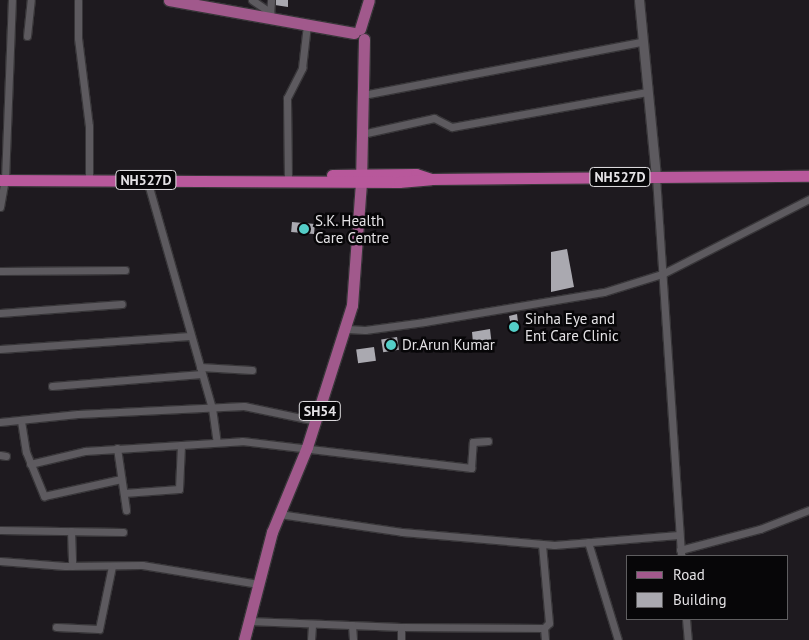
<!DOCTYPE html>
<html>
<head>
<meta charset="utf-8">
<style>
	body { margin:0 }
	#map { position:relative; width:809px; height:640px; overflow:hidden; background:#1e1a1f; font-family:"PT Sans",sans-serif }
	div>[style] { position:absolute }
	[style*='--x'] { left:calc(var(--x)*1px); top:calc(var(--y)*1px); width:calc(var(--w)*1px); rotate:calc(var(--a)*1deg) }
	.building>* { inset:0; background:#aaa9b0; transform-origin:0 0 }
	.roads { filter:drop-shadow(1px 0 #383639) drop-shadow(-1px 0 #383639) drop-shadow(0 1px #383639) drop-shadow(0 -1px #383639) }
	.minor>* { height:7px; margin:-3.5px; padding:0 3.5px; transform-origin:3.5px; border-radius:3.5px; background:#5d5a5f }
	.tertiary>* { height:9px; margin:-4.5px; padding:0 4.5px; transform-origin:4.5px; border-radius:4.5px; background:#5d5a5f }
	.primary>* { height:11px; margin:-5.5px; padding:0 5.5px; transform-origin:5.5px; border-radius:5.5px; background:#a1598c }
	.trunk>* { height:11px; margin:-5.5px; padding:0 5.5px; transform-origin:5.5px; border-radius:5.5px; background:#b8589b }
	.dots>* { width:14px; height:14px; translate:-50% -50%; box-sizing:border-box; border:2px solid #070608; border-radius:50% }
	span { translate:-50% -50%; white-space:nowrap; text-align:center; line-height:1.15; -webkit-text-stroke:5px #070608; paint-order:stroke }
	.shield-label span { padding:1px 4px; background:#070608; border:1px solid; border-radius:4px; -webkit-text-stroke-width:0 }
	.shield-label { font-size:14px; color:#e4e2e5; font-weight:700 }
	.poi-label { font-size:15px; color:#e4e2e5 }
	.left { translate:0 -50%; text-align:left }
	.legend { position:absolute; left:626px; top:555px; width:162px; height:65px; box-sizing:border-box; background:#070608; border:1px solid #5f5e60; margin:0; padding:6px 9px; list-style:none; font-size:15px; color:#e4e2e5 }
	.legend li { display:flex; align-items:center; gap:10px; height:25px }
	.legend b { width:25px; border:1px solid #5f5e60 }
</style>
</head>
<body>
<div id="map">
	<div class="building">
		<div style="clip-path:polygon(276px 0,288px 0,288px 7px,275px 5px)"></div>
		<div style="left:292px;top:222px;width:23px;height:10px;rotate:5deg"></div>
		<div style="clip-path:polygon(567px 249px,574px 287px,551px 292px,551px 252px)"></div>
		<div style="clip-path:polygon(517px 314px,519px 330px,512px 331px,509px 316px)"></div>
		<div style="clip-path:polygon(490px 329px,492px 346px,486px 347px,485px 341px,473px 343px,472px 332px)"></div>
		<div style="left:397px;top:337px;width:13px;height:16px;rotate:81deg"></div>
		<div style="left:374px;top:347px;width:14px;height:18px;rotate:82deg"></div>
	</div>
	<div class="roads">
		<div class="minor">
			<div style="--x:78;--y:0;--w:38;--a:90"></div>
			<div style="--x:78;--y:38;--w:89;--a:82.9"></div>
			<div style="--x:89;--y:126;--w:55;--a:90"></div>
			<div style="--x:252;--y:0;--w:22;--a:34"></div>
			<div style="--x:270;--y:15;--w:15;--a:-86"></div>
			<div style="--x:27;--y:36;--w:36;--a:-84"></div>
			<div style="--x:363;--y:95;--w:284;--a:-10.8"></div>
			<div style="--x:362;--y:134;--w:74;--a:-12.5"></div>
			<div style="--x:434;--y:118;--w:20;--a:27"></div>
			<div style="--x:452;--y:127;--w:198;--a:-10.2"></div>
			<div style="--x:656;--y:177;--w:380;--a:86.2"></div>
			<div style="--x:147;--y:180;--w:237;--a:74.1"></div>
			<div style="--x:212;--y:408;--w:34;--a:82"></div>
			<div style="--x:288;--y:180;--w:82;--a:-90.7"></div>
			<div style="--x:287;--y:98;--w:34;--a:-63"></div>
			<div style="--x:302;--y:68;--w:43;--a:-83.4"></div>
			<div style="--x:0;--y:207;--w:27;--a:-80"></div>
			<div style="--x:5;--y:180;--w:180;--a:-87.8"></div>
			<div style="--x:0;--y:271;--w:125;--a:-0.5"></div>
			<div style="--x:0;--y:313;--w:122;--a:-4.2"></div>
			<div style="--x:347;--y:329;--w:18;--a:3"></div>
			<div style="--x:365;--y:330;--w:60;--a:-7.7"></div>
			<div style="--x:424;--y:322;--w:182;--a:-9.5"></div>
			<div style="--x:604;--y:292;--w:61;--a:-17.2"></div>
			<div style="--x:662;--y:274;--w:165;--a:-27"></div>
			<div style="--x:0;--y:349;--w:190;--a:-3.9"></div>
			<div style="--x:200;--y:367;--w:52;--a:3.3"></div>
			<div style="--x:52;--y:386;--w:150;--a:-4.6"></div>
			<div style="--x:21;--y:421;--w:31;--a:81"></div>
			<div style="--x:26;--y:452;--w:48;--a:67.8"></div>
			<div style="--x:44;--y:496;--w:79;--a:-12.4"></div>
			<div style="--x:0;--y:422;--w:78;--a:-5.9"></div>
			<div style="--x:78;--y:414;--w:166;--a:-2.8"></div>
			<div style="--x:244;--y:406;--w:74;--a:11.8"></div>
			<div style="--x:117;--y:448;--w:63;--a:81.7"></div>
			<div style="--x:0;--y:455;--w:6;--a:9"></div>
			<div style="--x:30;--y:464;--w:57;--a:-13.3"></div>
			<div style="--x:85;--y:451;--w:157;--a:-3.6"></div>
			<div style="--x:242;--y:441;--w:231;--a:6.7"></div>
			<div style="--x:471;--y:468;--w:26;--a:-86"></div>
			<div style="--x:473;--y:442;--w:15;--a:-4"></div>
			<div style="--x:124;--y:493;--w:55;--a:-4.2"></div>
			<div style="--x:179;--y:489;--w:44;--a:-87.4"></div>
			<div style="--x:279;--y:514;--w:124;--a:8.3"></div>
			<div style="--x:402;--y:532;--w:153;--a:4.9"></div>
			<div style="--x:554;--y:545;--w:125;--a:-4.6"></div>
			<div style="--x:0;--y:530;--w:123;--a:0.9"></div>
			<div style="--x:71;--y:531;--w:35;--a:88"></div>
			<div style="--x:588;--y:542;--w:102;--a:73"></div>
			<div style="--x:680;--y:550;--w:83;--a:-14.7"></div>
			<div style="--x:760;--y:529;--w:53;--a:-21.2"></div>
			<div style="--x:0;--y:561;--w:65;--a:4.4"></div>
			<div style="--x:65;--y:566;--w:77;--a:-0.7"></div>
			<div style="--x:142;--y:565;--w:118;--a:9.3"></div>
			<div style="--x:686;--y:619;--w:21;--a:85"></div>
			<div style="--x:249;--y:621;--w:152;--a:2.3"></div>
			<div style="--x:401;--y:627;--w:143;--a:0.4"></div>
			<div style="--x:544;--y:628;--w:7;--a:-45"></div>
			<div style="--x:549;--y:623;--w:79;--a:-95.1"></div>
			<div style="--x:352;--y:625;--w:15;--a:86"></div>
			<div style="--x:56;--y:627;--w:43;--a:2.7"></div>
			<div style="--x:99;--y:629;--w:64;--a:-78.3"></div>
			<div style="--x:401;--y:627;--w:13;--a:90"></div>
			<div style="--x:544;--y:628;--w:12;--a:85"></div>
			<div style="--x:311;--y:640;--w:16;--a:-86"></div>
		</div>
		<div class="tertiary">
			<div style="--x:639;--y:0;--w:178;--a:84.5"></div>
		</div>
		<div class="primary">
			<div style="--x:169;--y:0;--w:188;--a:10.1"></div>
			<div style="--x:360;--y:29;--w:30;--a:-73"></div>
			<div style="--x:244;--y:640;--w:112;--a:-75.5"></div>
			<div style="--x:272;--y:532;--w:92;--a:-67.6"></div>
			<div style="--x:307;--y:447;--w:149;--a:-72.4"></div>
			<div style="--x:352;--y:305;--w:122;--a:-85.8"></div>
			<div style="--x:361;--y:183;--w:144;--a:-88.8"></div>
		</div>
		<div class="trunk">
			<div style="--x:332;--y:175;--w:84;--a:-0.7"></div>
			<div style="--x:416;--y:174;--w:16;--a:18"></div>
			<div style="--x:0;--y:180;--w:399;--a:0.3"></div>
			<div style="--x:399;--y:182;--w:32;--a:-5"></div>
			<div style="--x:431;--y:179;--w:378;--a:-0.5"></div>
		</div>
	</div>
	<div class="dots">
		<div style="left:304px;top:229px;background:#54cdc7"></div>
		<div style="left:514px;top:327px;background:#54cdc7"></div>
		<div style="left:391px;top:345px;background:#54cdc7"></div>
	</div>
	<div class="shield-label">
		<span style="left:620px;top:177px">NH527D</span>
		<span style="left:146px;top:180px">NH527D</span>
		<span style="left:320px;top:411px">SH54</span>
	</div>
	<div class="poi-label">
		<span class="left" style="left:315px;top:229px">S.K. Health<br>Care Centre</span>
		<span class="left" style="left:525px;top:327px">Sinha Eye and<br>Ent Care Clinic</span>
		<span class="left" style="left:402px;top:345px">Dr.Arun Kumar</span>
	</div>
	<ul class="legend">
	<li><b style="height:6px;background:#a1598c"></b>Road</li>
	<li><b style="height:14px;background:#aaa9b0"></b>Building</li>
	</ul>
</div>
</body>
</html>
